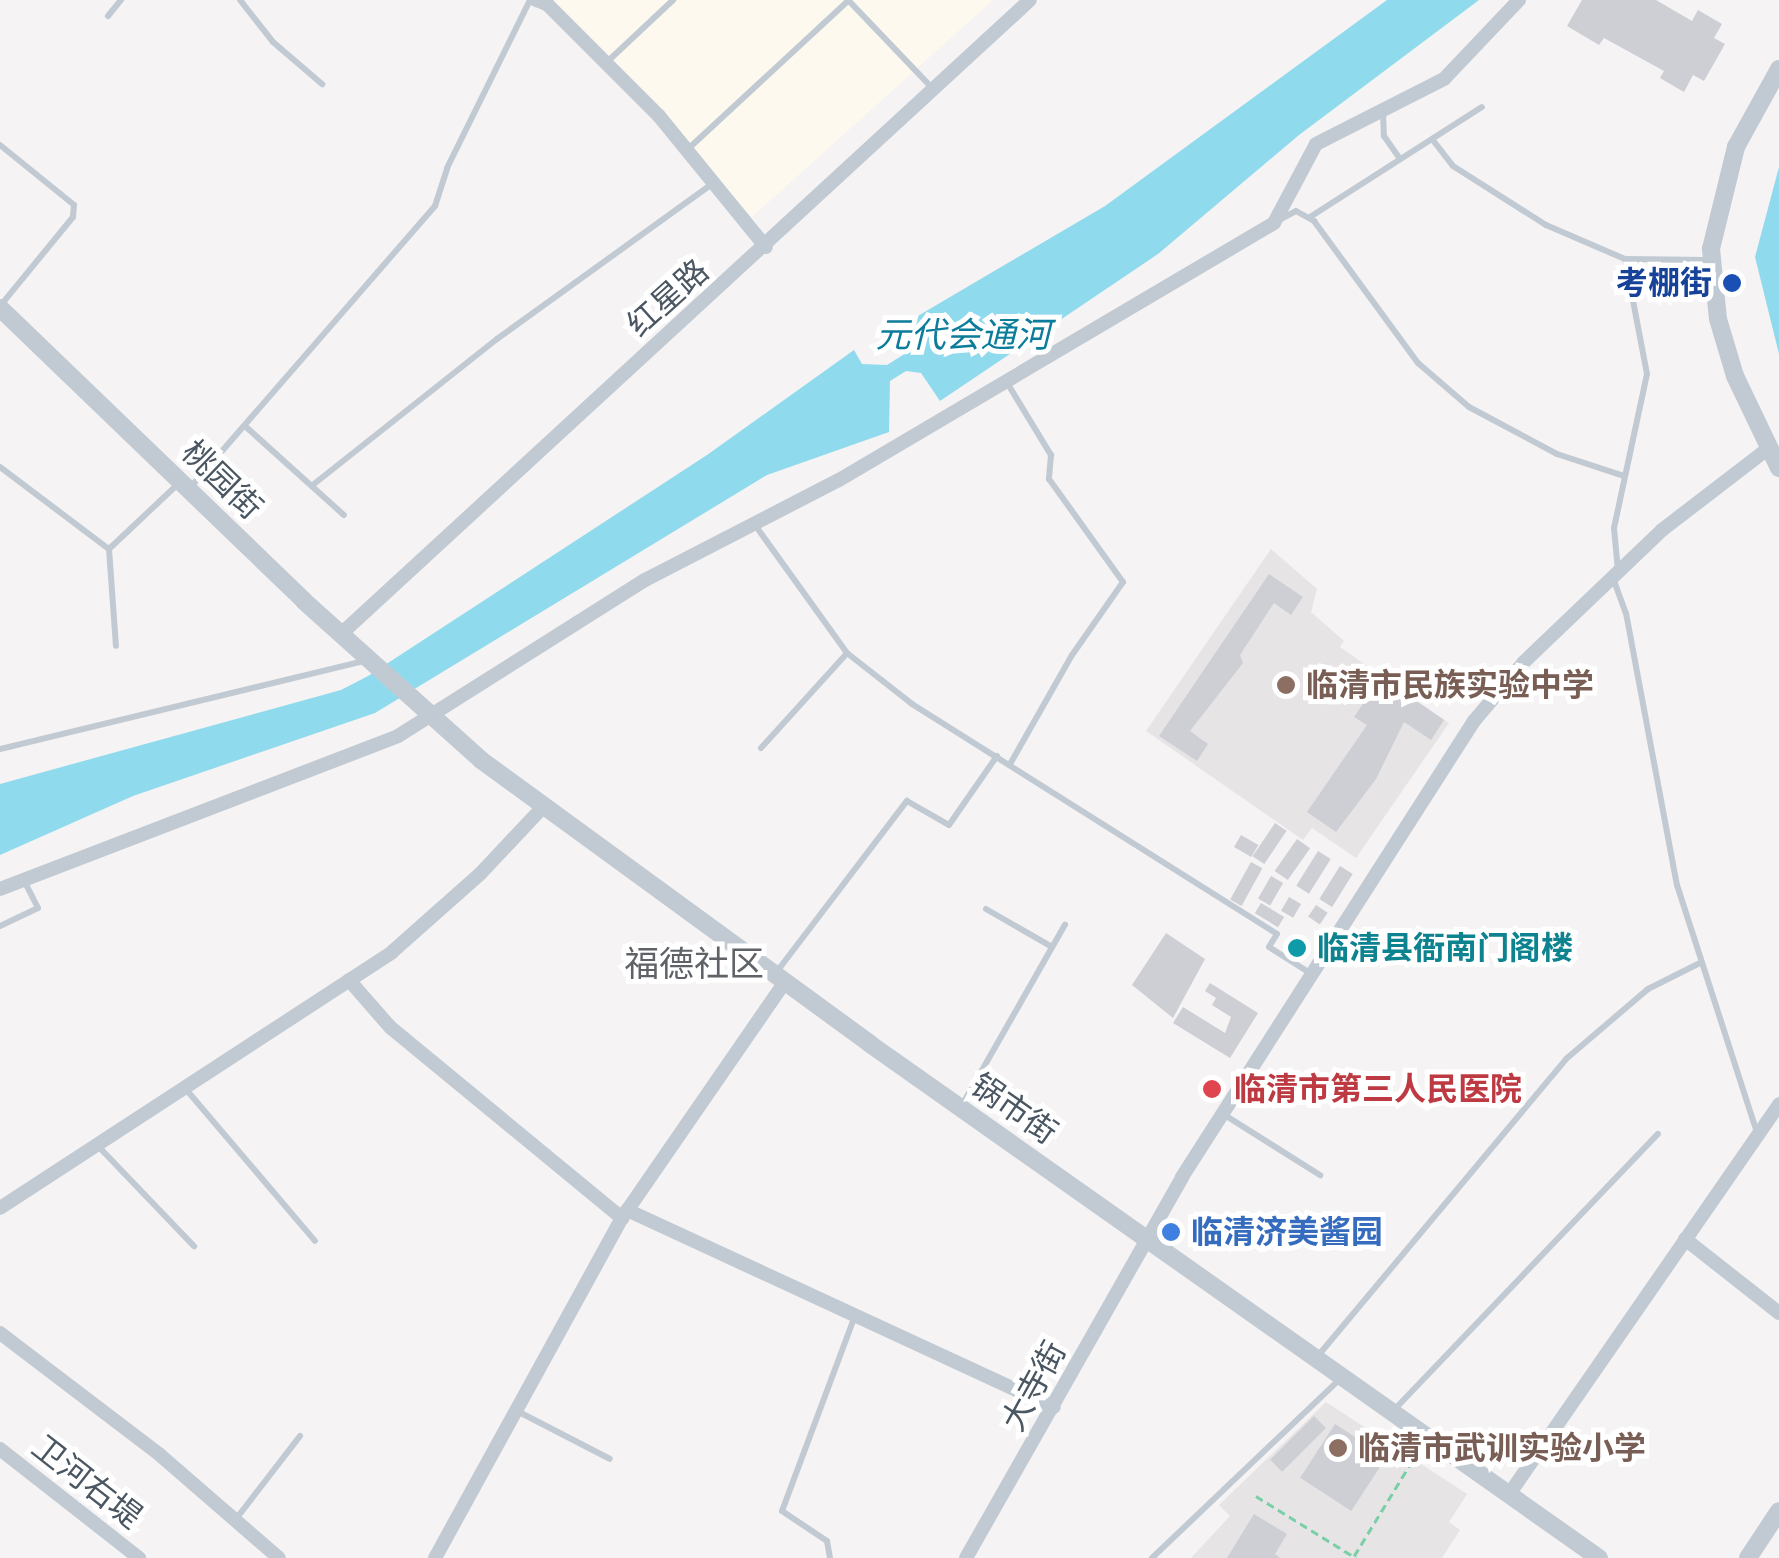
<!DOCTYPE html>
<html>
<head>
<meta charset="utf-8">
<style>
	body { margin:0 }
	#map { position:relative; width:1779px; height:1558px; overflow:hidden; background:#f5f3f3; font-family:"Roboto Condensed","Noto Sans SC",sans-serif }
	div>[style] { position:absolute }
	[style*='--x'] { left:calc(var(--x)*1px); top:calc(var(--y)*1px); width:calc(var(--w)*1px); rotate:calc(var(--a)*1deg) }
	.commercial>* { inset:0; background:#fdf9ef }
	.education>* { inset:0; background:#e6e4e5 }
	.water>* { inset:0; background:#90daee }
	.building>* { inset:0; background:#cdcfd5; transform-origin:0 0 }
	.path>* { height:2.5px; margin-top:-1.25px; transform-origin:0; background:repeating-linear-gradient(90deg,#7ad0a6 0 8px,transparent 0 13px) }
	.service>* { height:6px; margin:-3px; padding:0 3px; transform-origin:3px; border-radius:3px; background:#c1cad2 }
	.minor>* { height:14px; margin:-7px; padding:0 7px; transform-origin:7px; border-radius:7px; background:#c1cad2 }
	.tertiary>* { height:18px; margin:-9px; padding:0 9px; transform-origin:9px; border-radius:9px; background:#c1cad2 }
	.dots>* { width:28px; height:28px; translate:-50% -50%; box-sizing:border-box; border:5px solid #fff; border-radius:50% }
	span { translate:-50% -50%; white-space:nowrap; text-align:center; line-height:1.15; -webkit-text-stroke:10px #fff; paint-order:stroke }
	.transit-label { font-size:32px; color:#164399; font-weight:700 }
	.right { translate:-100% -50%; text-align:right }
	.street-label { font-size:32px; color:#4a5661 }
	.education-label { font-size:32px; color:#785e54; font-weight:700 }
	.left { translate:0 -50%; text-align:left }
	.culture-label { font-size:32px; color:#0d838f; font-weight:700 }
	.health-label { font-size:32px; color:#be3a42; font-weight:700 }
	.shop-label { font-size:32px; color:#366cbe; font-weight:700 }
	.water-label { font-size:35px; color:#0c7c9b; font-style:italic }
	.neighbourhood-label { font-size:35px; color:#5f6368 }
</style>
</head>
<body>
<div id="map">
	<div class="commercial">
		<div style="clip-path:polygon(551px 0,993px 0,752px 217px)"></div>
	</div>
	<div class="education">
		<div style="clip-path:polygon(1271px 549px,1317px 589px,1311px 612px,1344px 641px,1340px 647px,1449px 723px,1356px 858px,1312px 828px,1303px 840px,1146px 731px)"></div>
		<div style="clip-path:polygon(1326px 1402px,1467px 1494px,1449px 1522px,1460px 1530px,1442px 1558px,1191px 1558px,1230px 1516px,1219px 1505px)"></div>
	</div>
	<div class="water">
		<div style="clip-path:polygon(1387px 0,1479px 0,1299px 135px,1158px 254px,940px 401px,921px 373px,906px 371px,890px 381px,889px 432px,767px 475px,375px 713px,133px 796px,0 855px,0 784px,341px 690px,368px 676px,707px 455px,854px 350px,862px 364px,887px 365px,903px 355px,911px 320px,1105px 206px)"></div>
		<div style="clip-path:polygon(1779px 167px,1779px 354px,1755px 257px)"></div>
	</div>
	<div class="building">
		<div style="clip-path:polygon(1582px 0,1656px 0,1692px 21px,1698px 10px,1722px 24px,1714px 38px,1725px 44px,1704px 81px,1693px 75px,1684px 92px,1660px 78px,1664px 71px,1604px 38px,1599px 45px,1567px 26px)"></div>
		<div style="clip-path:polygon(1269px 574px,1303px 597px,1291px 615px,1274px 603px,1240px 655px,1243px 663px,1190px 731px,1208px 744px,1197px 761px,1159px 736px)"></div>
		<div style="clip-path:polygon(1381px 677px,1444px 720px,1431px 740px,1404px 722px,1376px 779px,1336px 832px,1307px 812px,1367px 725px,1354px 717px)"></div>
		<div style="left:1275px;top:823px;width:14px;height:40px;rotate:34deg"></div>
		<div style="left:1241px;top:835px;width:20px;height:14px;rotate:30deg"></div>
		<div style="left:1297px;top:839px;width:16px;height:39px;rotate:35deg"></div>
		<div style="left:1318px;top:851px;width:15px;height:41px;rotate:32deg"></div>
		<div style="left:1251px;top:862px;width:13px;height:43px;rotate:29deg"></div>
		<div style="left:1340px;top:866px;width:15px;height:39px;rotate:32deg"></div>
		<div style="left:1271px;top:876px;width:14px;height:26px;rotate:30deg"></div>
		<div style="left:1289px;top:897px;width:14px;height:16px;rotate:30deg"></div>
		<div style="left:1261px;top:903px;width:27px;height:12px;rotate:31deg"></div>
		<div style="left:1316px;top:905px;width:14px;height:14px;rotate:34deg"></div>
		<div style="clip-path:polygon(1166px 933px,1205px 959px,1173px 1018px,1132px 985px)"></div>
		<div style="left:1294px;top:936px;width:19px;height:17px;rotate:32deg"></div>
		<div style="clip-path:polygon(1210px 983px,1258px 1013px,1230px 1058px,1173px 1023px,1183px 1007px,1225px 1033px,1231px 1017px,1212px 1005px,1216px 998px,1205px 991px)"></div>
		<div style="left:1314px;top:1416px;width:17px;height:62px;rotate:45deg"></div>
		<div style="left:1335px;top:1424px;width:61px;height:64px;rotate:33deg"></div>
		<div style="clip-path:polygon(1254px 1514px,1287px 1534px,1275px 1554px,1280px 1558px,1227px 1558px)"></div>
	</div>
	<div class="path">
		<div style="--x:1256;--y:1496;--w:118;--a:31.8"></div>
		<div style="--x:1354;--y:1556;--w:123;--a:-58.6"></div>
	</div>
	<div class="service">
		<div style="--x:240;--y:0;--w:53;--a:51.8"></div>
		<div style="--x:273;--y:42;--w:65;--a:40.6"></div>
		<div style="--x:849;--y:1;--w:123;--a:46.3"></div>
		<div style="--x:108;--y:16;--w:21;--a:-51"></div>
		<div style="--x:607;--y:62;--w:91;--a:-43.2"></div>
		<div style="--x:1383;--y:111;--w:25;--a:88"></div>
		<div style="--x:1384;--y:136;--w:28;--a:55"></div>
		<div style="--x:1432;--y:139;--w:34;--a:52"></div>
		<div style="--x:1453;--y:166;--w:110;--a:32.4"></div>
		<div style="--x:1546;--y:225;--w:86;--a:23.3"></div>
		<div style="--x:1625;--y:259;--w:83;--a:0.7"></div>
		<div style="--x:0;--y:145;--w:95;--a:39"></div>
		<div style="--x:74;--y:205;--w:12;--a:95"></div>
		<div style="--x:73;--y:217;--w:114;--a:129.3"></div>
		<div style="--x:688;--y:149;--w:219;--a:-42.8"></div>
		<div style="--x:1310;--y:217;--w:204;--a:-32.6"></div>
		<div style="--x:1279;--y:220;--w:19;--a:-28"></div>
		<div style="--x:1296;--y:211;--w:21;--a:29"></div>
		<div style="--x:1314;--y:221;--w:176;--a:53.8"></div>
		<div style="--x:1418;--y:363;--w:67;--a:40.8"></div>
		<div style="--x:1469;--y:407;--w:100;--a:28.1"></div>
		<div style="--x:1557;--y:454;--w:71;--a:18.2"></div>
		<div style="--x:1006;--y:381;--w:87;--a:58.7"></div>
		<div style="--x:1051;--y:455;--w:24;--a:95"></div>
		<div style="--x:1049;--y:479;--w:127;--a:54.3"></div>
		<div style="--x:1123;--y:582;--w:89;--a:124.9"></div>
		<div style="--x:1072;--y:655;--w:125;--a:119.6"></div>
		<div style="--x:245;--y:426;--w:133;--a:42"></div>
		<div style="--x:0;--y:467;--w:136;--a:37"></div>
		<div style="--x:109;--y:549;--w:97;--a:85.9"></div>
		<div style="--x:314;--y:484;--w:233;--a:-38.4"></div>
		<div style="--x:497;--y:339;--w:265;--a:-35.8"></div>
		<div style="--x:189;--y:489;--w:375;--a:-49"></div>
		<div style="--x:435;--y:206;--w:40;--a:-72"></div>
		<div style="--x:447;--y:168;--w:187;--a:-63.7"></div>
		<div style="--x:755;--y:525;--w:158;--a:54.3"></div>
		<div style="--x:847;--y:653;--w:83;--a:38.1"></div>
		<div style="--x:912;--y:704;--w:431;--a:32.2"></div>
		<div style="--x:1277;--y:934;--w:15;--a:122"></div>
		<div style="--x:1269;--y:947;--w:49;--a:32.4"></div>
		<div style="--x:109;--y:549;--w:93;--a:-43.3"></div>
		<div style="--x:1618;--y:571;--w:43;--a:-95.3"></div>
		<div style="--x:1614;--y:528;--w:157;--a:-77.9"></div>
		<div style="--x:1647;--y:374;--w:117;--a:-100.8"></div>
		<div style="--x:1613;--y:578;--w:37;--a:70"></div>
		<div style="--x:1626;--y:613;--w:277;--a:79.4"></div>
		<div style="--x:1677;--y:885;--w:261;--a:72.1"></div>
		<div style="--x:761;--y:748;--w:128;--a:-47.8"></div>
		<div style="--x:0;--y:749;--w:374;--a:-13.6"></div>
		<div style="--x:986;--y:909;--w:76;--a:29.9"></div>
		<div style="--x:0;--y:926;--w:42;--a:-25.3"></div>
		<div style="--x:38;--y:908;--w:29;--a:-117"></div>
		<div style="--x:775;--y:974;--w:218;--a:-52.7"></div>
		<div style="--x:907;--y:801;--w:48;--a:29.7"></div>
		<div style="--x:949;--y:825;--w:84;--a:-55.2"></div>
		<div style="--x:184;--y:1087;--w:202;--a:49.6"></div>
		<div style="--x:961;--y:1107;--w:210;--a:-60.3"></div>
		<div style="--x:1223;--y:1114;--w:115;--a:32.2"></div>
		<div style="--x:98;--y:1146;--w:139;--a:46.2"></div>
		<div style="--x:1317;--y:1357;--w:388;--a:-50.1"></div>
		<div style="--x:1566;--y:1059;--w:108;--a:-40.5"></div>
		<div style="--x:1648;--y:989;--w:58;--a:-26.6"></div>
		<div style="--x:1394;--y:1410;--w:382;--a:-46.3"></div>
		<div style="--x:519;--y:1412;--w:102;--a:27.3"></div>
		<div style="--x:236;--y:1519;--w:105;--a:-52.4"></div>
		<div style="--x:830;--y:1558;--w:17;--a:-100"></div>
		<div style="--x:827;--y:1541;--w:54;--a:-146.3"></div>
		<div style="--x:782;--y:1511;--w:206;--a:-69.5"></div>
		<div style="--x:1152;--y:1558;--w:258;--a:-43.6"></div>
	</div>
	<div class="minor">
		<div style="--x:536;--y:0;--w:12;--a:20"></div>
		<div style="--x:547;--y:4;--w:158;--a:45"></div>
		<div style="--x:659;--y:116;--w:169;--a:50.8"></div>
		<div style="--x:341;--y:634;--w:936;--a:-42.62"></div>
		<div style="--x:0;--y:889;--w:426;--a:-21"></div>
		<div style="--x:398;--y:736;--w:292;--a:-32.3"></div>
		<div style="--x:645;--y:580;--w:218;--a:-27.3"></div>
		<div style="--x:839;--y:480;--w:505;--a:-30.57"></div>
		<div style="--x:1274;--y:223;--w:89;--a:-62"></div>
		<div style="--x:1316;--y:144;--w:144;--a:-26.9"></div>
		<div style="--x:1444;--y:79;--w:109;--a:-46.5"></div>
		<div style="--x:349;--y:980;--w:62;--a:48.9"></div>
		<div style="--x:390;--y:1027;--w:301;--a:39.5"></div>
		<div style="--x:0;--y:1208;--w:468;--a:-33.1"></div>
		<div style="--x:392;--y:952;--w:118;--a:-41.6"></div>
		<div style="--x:480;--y:874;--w:92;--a:-46.8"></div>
		<div style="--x:627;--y:1210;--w:470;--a:24.8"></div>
		<div style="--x:1685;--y:1239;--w:120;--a:38.2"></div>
		<div style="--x:0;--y:1333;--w:201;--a:37.3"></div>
		<div style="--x:160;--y:1455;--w:157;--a:40.9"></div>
		<div style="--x:0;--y:1449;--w:177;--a:38.1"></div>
		<div style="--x:1510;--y:1493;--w:473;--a:-55.3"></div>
		<div style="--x:435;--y:1558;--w:388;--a:-61.2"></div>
		<div style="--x:622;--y:1218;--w:287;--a:-55.4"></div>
		<div style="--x:966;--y:1558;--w:438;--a:-60.4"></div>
		<div style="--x:1182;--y:1177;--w:541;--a:-57.37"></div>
		<div style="--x:1474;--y:721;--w:77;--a:-49.7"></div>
		<div style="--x:1524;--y:662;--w:191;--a:-43.7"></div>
		<div style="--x:1662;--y:530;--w:135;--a:-37.5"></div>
	</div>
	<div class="tertiary">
		<div style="--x:1779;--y:69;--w:89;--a:118.9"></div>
		<div style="--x:1736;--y:147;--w:105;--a:103.8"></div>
		<div style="--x:1711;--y:249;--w:70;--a:84.3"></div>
		<div style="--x:1718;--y:319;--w:59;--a:73.4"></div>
		<div style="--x:1735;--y:376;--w:102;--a:64.4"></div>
		<div style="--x:0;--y:308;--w:422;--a:43.9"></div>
		<div style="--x:304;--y:601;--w:238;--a:41.9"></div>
		<div style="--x:481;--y:760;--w:482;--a:36.1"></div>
		<div style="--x:870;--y:1044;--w:892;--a:35.19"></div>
		<div style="--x:1748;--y:1558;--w:56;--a:-56.6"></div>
	</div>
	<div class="dots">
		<div style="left:1732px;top:283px;background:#1a4fb4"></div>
		<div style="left:1286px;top:685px;background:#8d6e63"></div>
		<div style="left:1297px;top:948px;background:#0f9aa8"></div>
		<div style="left:1212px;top:1089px;background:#e0444e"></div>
		<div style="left:1171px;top:1232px;background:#3f7fe0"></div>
		<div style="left:1338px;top:1448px;background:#8d6e63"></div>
	</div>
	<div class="transit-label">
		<span class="right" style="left:1712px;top:283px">考棚街</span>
	</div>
	<div class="street-label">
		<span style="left:668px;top:298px;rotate:-42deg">红星路</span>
		<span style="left:222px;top:480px;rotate:44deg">桃园街</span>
		<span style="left:1014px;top:1109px;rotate:35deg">锅市街</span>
		<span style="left:1034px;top:1386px;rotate:-61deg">大寺街</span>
		<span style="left:87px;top:1482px;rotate:38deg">卫河右堤</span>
	</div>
	<div class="education-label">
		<span class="left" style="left:1306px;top:685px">临清市民族实验中学</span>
		<span class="left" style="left:1358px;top:1448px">临清市武训实验小学</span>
	</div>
	<div class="culture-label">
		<span class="left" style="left:1317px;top:948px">临清县衙南门阁楼</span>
	</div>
	<div class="health-label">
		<span class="left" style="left:1234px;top:1089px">临清市第三人民医院</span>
	</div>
	<div class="shop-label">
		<span class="left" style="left:1191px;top:1232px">临清济美酱园</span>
	</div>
	<div class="water-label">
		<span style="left:963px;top:336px">元代会通河</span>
	</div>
	<div class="neighbourhood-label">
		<span style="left:694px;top:965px">福德社区</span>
	</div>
</div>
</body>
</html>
